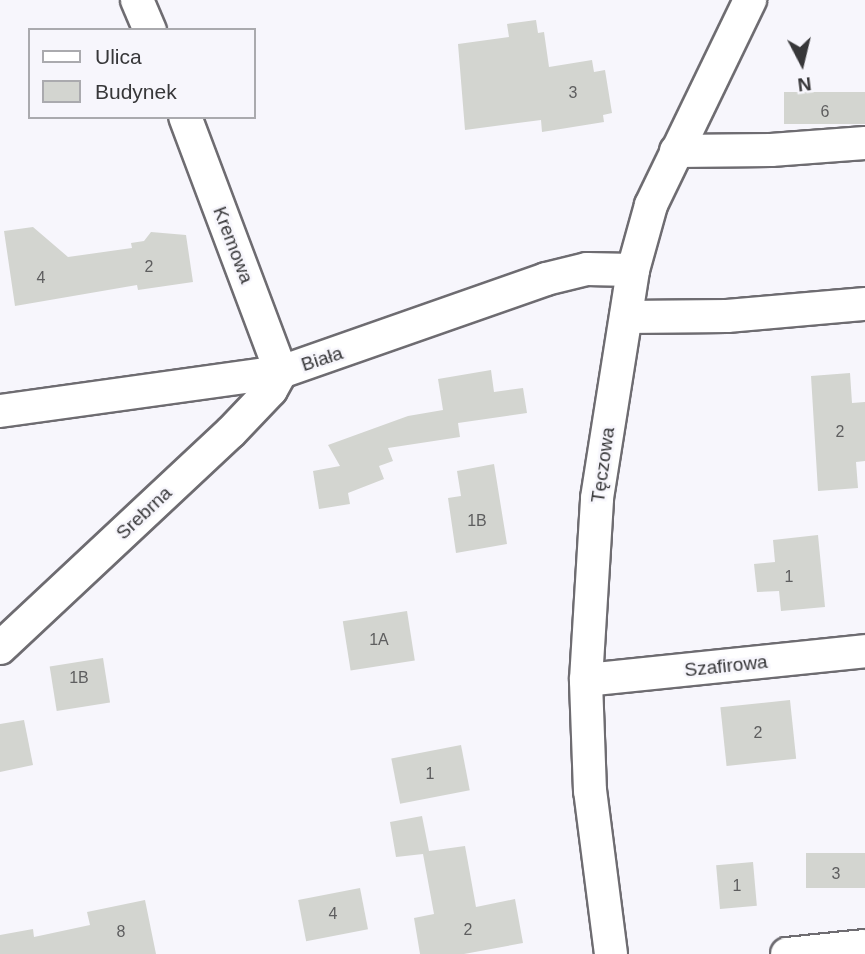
<!DOCTYPE html>
<html>
<head>
<meta charset="utf-8">
<style>
	body { margin:0 }
	#map { position:relative; width:865px; height:954px; overflow:hidden; background:#f7f6fc; font-family:Helvetica,sans-serif }
	div>[style] { position:absolute }
	[style*='--x'] { left:calc(var(--x)*1px); top:calc(var(--y)*1px); width:calc(var(--w)*1px); rotate:calc(var(--a)*1deg) }
	.building>* { inset:0; background:#d3d5d0; transform-origin:0 0 }
	.roads { filter:drop-shadow(2px 0 #6e6c71) drop-shadow(-2px 0 #6e6c71) drop-shadow(0 2px #6e6c71) drop-shadow(0 -2px #6e6c71) }
	.minor>* { height:32px; margin:-16px; padding:0 16px; transform-origin:16px; border-radius:16px; background:#fff }
	span { translate:-50% -50%; white-space:nowrap; text-align:center; line-height:1.15; -webkit-text-stroke:5px #f7f6fc; paint-order:stroke }
	.number-label { font-size:16px; color:#5e5e5f }
	.number-label span { -webkit-text-stroke-width:0 }
	.street-label { font-size:19px; color:#373739 }
	.legend { position:absolute; left:28px; top:28px; width:228px; height:91px; box-sizing:border-box; background:#f7f6fc; border:2px solid #aaaaae; margin:0; padding:9px 12px; list-style:none; font-size:21px; color:#373739 }
	.legend li { display:flex; align-items:center; gap:14px; height:35px }
	.legend b { width:35px; border:2px solid #aaaaae }
	.north { position:absolute; left:767px; top:28px; width:70px; height:70px; -webkit-text-stroke:5px #f7f6fc; paint-order:stroke; rotate:173deg; font-size:19px; font-weight:700; line-height:28px; text-align:center; color:#373739 }
	.north::after { content:''; display:block; margin:auto; width:24px; height:32px; background:#373739; clip-path:polygon(50% 0,100% 100%,50% 72%,0 100%) }
</style>
</head>
<body>
<div id="map">
	<div class="building">
		<div style="clip-path:polygon(536px 20px,538px 33px,544px 32px,549px 67px,592px 60px,594px 72px,605px 70px,612px 113px,603px 115px,604px 122px,542px 132px,541px 120px,465px 130px,458px 44px,509px 37px,507px 24px)"></div>
		<div style="left:865px;top:92px;width:32px;height:81px;rotate:90deg"></div>
		<div style="clip-path:polygon(33px 227px,68px 257px,132px 248px,131px 243px,144px 241px,151px 232px,186px 235px,193px 282px,138px 290px,137px 285px,15px 306px,4px 231px)"></div>
		<div style="clip-path:polygon(491px 370px,494px 392px,523px 388px,527px 413px,458px 423px,460px 437px,388px 448px,393px 461px,379px 466px,384px 479px,348px 493px,350px 504px,319px 509px,313px 471px,340px 466px,328px 445px,408px 416px,443px 410px,438px 379px)"></div>
		<div style="clip-path:polygon(850px 373px,852px 403px,865px 402px,865px 461px,856px 462px,858px 488px,818px 491px,811px 376px)"></div>
		<div style="clip-path:polygon(494px 464px,507px 544px,456px 553px,448px 498px,461px 496px,457px 471px)"></div>
		<div style="clip-path:polygon(818px 535px,825px 607px,781px 611px,779px 591px,757px 592px,754px 564px,775px 562px,773px 540px)"></div>
		<div style="left:407px;top:611px;width:50px;height:65px;rotate:81deg"></div>
		<div style="left:103px;top:658px;width:45px;height:54px;rotate:81deg"></div>
		<div style="left:790px;top:700px;width:59px;height:70px;rotate:84deg"></div>
		<div style="clip-path:polygon(24px 720px,33px 765px,0 772px,0 724px)"></div>
		<div style="left:461px;top:745px;width:46px;height:71px;rotate:79deg"></div>
		<div style="clip-path:polygon(422px 816px,429px 851px,465px 846px,476px 907px,515px 899px,523px 943px,464px 954px,420px 954px,414px 918px,434px 914px,423px 854px,396px 857px,390px 822px)"></div>
		<div style="left:865px;top:853px;width:35px;height:59px;rotate:90deg"></div>
		<div style="left:753px;top:862px;width:44px;height:37px;rotate:85deg"></div>
		<div style="left:360px;top:888px;width:42px;height:63px;rotate:79deg"></div>
		<div style="clip-path:polygon(145px 900px,156px 954px,0 954px,0 935px,33px 929px,34px 937px,90px 925px,87px 912px)"></div>
	</div>
	<div class="roads">
		<div class="minor">
			<div style="--x:137;--y:0;--w:33;--a:67"></div>
			<div style="--x:676;--y:151;--w:95;--a:-0.6"></div>
			<div style="--x:771;--y:150;--w:94;--a:-4.3"></div>
			<div style="--x:626;--y:317;--w:101;--a:-0.6"></div>
			<div style="--x:727;--y:316;--w:139;--a:-5"></div>
			<div style="--x:0;--y:411;--w:284;--a:-7.9"></div>
			<div style="--x:281;--y:372;--w:281;--a:-19.3"></div>
			<div style="--x:546;--y:279;--w:42;--a:-13.7"></div>
			<div style="--x:587;--y:269;--w:46;--a:1.2"></div>
			<div style="--x:0;--y:648;--w:316;--a:-43.1"></div>
			<div style="--x:231;--y:432;--w:58;--a:-46.4"></div>
			<div style="--x:271;--y:390;--w:21;--a:-61"></div>
			<div style="--x:281;--y:372;--w:272;--a:-110.6"></div>
			<div style="--x:586;--y:680;--w:281;--a:-5.9"></div>
			<div style="--x:611;--y:954;--w:164;--a:-97.3"></div>
			<div style="--x:590;--y:791;--w:111;--a:-92.1"></div>
			<div style="--x:586;--y:680;--w:182;--a:-86.5"></div>
			<div style="--x:597;--y:498;--w:231;--a:-81"></div>
			<div style="--x:633;--y:270;--w:67;--a:-74.5"></div>
			<div style="--x:651;--y:205;--w:228;--a:-64.2"></div>
			<div style="--x:787;--y:954;--w:78;--a:-5.9"></div>
		</div>
	</div>
	<div class="number-label">
		<span style="left:573px;top:93px">3</span>
		<span style="left:825px;top:112px">6</span>
		<span style="left:149px;top:267px">2</span>
		<span style="left:41px;top:278px">4</span>
		<span style="left:840px;top:432px">2</span>
		<span style="left:477px;top:521px">1B</span>
		<span style="left:789px;top:577px">1</span>
		<span style="left:379px;top:640px">1A</span>
		<span style="left:79px;top:678px">1B</span>
		<span style="left:758px;top:733px">2</span>
		<span style="left:430px;top:774px">1</span>
		<span style="left:836px;top:874px">3</span>
		<span style="left:737px;top:886px">1</span>
		<span style="left:333px;top:914px">4</span>
		<span style="left:468px;top:930px">2</span>
		<span style="left:121px;top:932px">8</span>
	</div>
	<div class="street-label">
		<span style="left:233px;top:245px;rotate:69deg">Kremowa</span>
		<span style="left:322px;top:359px;rotate:-18deg">Biała</span>
		<span style="left:603px;top:465px;rotate:-82deg">Tęczowa</span>
		<span style="left:144px;top:513px;rotate:-43deg">Srebrna</span>
		<span style="left:726px;top:666px;rotate:-6deg">Szafirowa</span>
	</div>
	<ul class="legend">
	<li><b style="height:9px;background:#fff"></b>Ulica</li>
	<li><b style="height:19px;background:#d3d5d0"></b>Budynek</li>
	</ul>
	<div class="north">N</div>
</div>
</body>
</html>
